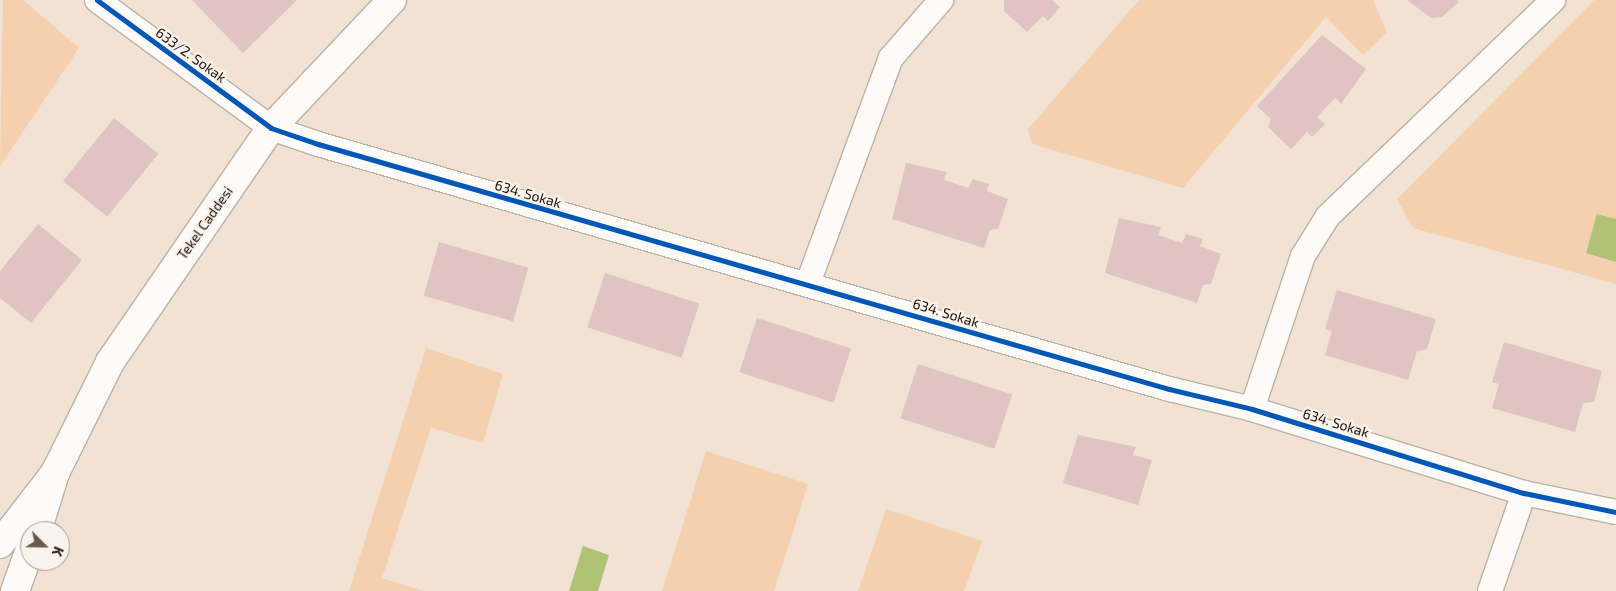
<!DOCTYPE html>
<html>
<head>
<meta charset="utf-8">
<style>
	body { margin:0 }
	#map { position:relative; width:1616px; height:591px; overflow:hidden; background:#f1e2d4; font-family:"Exo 2",sans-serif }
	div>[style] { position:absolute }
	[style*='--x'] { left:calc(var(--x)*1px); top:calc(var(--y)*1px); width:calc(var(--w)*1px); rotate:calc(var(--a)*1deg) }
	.green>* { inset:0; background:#f4d0af }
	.water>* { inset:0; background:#b0c276 }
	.building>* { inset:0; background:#dfc4c3; transform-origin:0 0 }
	.roads { filter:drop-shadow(1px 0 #beb1a5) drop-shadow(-1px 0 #beb1a5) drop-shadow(0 1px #beb1a5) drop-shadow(0 -1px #beb1a5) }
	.minor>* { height:24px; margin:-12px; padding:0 12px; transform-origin:12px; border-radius:12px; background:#fdfbf9 }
	.tertiary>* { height:28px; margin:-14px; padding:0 14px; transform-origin:14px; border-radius:14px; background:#fdfbf9 }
	.cycleway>* { height:5px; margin:-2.5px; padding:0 2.5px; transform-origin:2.5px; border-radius:2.5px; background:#0057b8 }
	span { translate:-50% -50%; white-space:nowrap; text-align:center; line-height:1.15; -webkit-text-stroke:4.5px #faf2ec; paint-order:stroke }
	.street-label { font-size:14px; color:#1e1206 }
	.north { position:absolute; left:20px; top:521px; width:50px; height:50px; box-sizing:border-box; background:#faf2ec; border:1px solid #a29890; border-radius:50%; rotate:113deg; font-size:14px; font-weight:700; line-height:20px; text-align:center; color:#1e1206 }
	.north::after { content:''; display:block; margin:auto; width:18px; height:22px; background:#685b4e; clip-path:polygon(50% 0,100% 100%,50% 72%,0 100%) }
</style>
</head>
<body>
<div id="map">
	<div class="green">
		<div style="clip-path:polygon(3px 0,23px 0,79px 48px,0 166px)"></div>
		<div style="clip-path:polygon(1139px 0,1373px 0,1387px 32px,1363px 55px,1326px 17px,1183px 188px,1032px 144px,1028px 129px)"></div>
		<div style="clip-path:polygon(1594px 0,1616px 0,1616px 284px,1413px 228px,1397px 199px)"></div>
		<div style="clip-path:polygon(426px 348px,503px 374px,483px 443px,431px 428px,382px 578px,424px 591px,349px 591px)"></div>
		<div style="clip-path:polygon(706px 451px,808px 484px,774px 591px,662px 591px)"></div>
		<div style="clip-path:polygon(886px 509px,982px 541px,964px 591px,858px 591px)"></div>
	</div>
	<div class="water">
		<div style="clip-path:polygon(1597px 214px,1616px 219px,1616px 262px,1586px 253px)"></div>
		<div style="clip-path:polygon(583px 546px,609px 555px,598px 591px,569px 591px)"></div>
	</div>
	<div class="building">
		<div style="clip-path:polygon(192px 0,297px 0,243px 53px)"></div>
		<div style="clip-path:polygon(1004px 0,1052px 0,1060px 7px,1048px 21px,1043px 16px,1027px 32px,1004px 11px)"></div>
		<div style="clip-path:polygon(1407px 0,1457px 0,1459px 2px,1442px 17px,1431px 18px)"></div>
		<div style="clip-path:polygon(1322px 35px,1366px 69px,1341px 104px,1335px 98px,1317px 117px,1325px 124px,1312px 137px,1307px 132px,1291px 149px,1268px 127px,1271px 119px,1257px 106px)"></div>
		<div style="left:114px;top:118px;width:57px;height:81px;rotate:39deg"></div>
		<div style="clip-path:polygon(906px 163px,947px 172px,944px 180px,969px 188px,972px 179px,989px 184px,987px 191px,1008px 199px,998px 229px,990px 230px,984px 248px,892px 219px)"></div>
		<div style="clip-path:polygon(1119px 218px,1161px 227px,1158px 235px,1182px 243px,1186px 234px,1203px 239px,1200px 246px,1221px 254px,1211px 284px,1203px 285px,1197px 303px,1105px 273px)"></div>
		<div style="clip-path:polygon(38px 224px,82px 260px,31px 323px,0 298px,0 271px)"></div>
		<div style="left:439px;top:242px;width:93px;height:56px;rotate:16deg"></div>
		<div style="left:605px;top:273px;width:99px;height:57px;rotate:18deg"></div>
		<div style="clip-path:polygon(1337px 290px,1436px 319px,1427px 349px,1417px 351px,1408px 380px,1325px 355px,1332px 331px,1325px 329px)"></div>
		<div style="left:757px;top:318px;width:99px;height:57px;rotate:18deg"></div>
		<div style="clip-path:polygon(1504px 342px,1602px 371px,1594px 402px,1583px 403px,1575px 432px,1492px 408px,1499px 384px,1492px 382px)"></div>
		<div style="left:918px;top:364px;width:99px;height:57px;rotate:18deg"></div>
		<div style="clip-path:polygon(1078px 435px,1136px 447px,1133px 455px,1152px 460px,1138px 505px,1063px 483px)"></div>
	</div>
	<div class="roads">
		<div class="minor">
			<div style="--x:97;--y:0;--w:216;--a:36.3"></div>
			<div style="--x:271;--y:128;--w:50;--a:18.8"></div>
			<div style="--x:318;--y:144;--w:886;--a:16.06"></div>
			<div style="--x:1169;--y:389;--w:85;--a:13.5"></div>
			<div style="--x:1252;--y:409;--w:285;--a:17.2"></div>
			<div style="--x:1524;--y:493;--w:94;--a:11.7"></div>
			<div style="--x:808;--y:283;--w:240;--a:-69.8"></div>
			<div style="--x:891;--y:58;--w:77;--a:-49.2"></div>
			<div style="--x:1252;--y:409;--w:161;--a:-71.6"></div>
			<div style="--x:1303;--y:256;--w:47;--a:-58"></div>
			<div style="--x:1328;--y:216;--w:312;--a:-43.8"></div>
			<div style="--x:1490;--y:591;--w:104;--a:-70.9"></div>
		</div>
		<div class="tertiary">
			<div style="--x:55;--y:473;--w:124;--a:-63.6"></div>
			<div style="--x:110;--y:362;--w:284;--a:-55.5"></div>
			<div style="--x:271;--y:128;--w:176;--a:-46.6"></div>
			<div style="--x:0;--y:544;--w:90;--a:-52.2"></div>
			<div style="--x:55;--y:473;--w:61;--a:107.2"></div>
			<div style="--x:15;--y:591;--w:45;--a:-70.3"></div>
		</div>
	</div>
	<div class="cycleway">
		<div style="--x:97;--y:0;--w:216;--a:36.3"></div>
		<div style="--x:271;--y:128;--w:50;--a:18.8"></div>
		<div style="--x:318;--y:144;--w:886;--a:16.06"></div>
		<div style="--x:1169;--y:389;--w:85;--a:13.5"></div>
		<div style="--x:1252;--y:409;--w:285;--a:17.2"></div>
		<div style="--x:1524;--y:493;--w:94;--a:11.7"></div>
	</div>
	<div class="street-label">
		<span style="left:191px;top:55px;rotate:36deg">633/2. Sokak</span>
		<span style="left:528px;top:194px;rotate:16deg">634. Sokak</span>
		<span style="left:205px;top:223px;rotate:-55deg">Tekel Caddesi</span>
		<span style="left:946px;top:313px;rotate:17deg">634. Sokak</span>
		<span style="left:1336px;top:423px;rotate:17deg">634. Sokak</span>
	</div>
	<div class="north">K</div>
</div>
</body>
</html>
